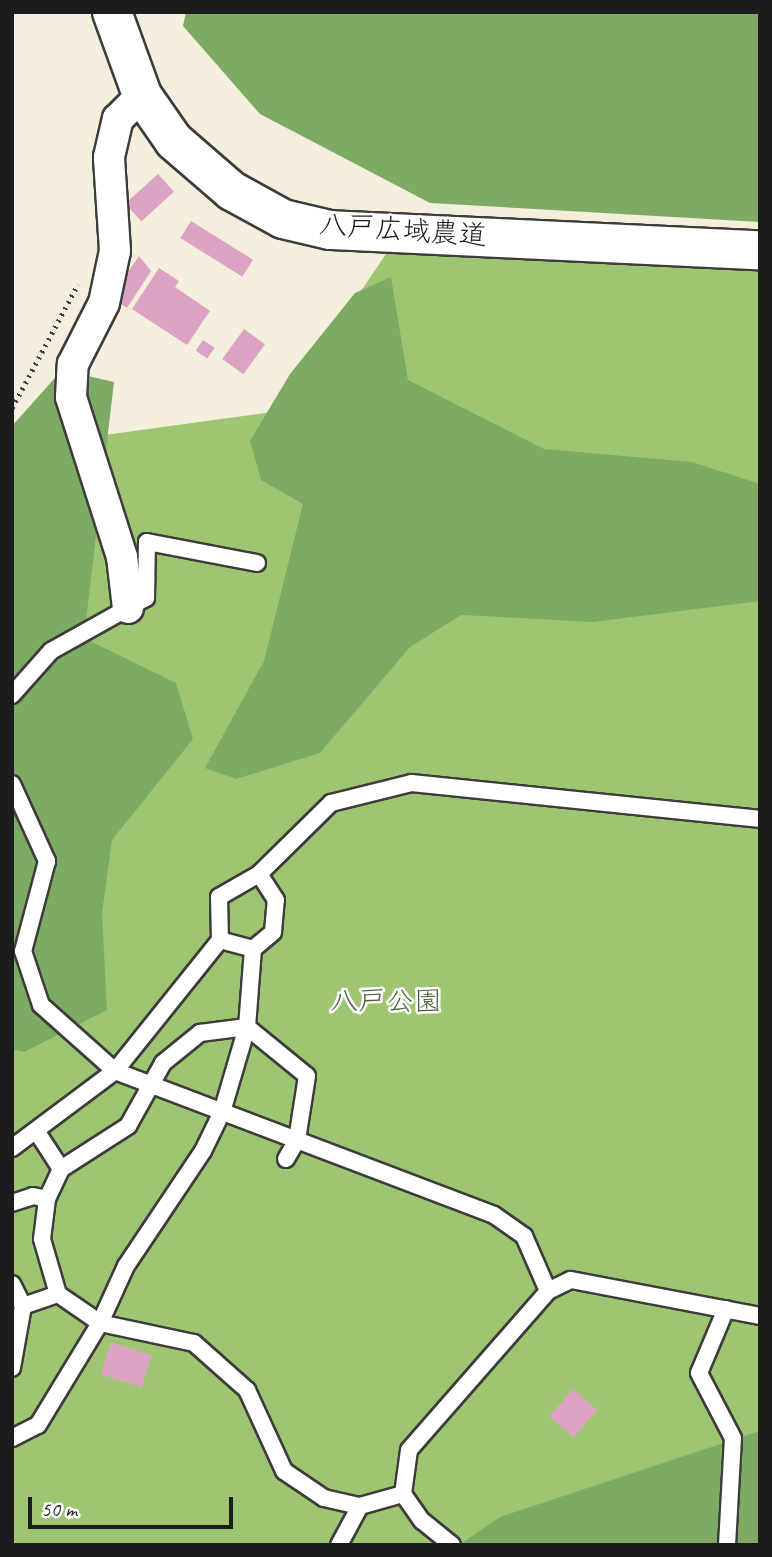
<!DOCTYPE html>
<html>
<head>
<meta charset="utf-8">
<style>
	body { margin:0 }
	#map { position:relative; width:772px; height:1557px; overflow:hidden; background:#f4eedc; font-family:Caveat,"Klee One",sans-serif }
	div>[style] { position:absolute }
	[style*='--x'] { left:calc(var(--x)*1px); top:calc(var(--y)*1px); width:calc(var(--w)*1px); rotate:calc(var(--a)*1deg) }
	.green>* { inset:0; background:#9ec672 }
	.forest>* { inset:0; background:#7eab64 }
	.building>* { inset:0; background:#dca2c3; transform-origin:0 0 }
	.path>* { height:4.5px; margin-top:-2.25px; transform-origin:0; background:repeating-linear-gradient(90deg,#3c3c39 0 2px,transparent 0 7px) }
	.roads { filter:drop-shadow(2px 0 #3c3c39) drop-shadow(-2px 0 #3c3c39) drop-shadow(0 2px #3c3c39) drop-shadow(0 -2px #3c3c39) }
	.service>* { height:16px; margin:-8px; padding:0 8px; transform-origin:8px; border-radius:8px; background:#fff }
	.minor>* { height:30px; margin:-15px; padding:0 15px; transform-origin:15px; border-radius:15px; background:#fff }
	.tertiary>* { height:38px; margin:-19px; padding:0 19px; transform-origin:19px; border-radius:19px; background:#fff }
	span { translate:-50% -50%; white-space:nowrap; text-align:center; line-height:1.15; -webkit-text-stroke:5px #fff; paint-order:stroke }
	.street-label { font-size:28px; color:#1c1c1c }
	.park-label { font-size:28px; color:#50603e }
	.frame { position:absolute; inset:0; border:14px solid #1c1c1c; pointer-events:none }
	.scale { position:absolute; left:28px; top:1497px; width:205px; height:32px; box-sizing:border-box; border:4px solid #1c1c1c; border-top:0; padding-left:9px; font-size:21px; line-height:24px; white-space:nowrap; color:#1c1c1c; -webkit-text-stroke:5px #fff; paint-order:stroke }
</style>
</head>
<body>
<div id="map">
	<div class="green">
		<div style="clip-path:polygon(388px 251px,760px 264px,760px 1545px,12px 1545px,12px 457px,17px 447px,280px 411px)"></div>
	</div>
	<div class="forest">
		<div style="clip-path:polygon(186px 12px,760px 12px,760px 222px,430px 203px,260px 114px,183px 26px)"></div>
		<div style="clip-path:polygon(391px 277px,408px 380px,544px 449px,692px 462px,760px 484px,760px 601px,593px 622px,461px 615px,410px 647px,320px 753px,236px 779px,205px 768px,264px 661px,303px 504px,261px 480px,250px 441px,290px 374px,355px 293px)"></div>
		<div style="clip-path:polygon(62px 370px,114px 382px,84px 638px,176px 683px,193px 739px,112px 840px,102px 913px,107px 1010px,24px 1052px,12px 1049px,12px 426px)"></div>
		<div style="clip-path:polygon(760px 1431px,760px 1545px,459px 1545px,500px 1517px)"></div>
	</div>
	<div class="building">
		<div style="left:158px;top:174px;width:24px;height:44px;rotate:48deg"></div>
		<div style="left:191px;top:221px;width:73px;height:20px;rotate:32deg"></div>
		<div style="clip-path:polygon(139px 256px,151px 271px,127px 308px,111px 297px)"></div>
		<div style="clip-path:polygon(159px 268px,179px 281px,175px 287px,210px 311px,187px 345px,132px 309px)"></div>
		<div style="left:244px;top:329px;width:26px;height:37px;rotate:36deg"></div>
		<div style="left:203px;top:340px;width:14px;height:13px;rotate:34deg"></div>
		<div style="left:111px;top:1342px;width:43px;height:34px;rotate:18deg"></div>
		<div style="left:573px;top:1389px;width:32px;height:36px;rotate:41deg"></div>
	</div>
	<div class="path">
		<div style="--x:12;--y:408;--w:140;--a:-62"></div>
	</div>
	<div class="roads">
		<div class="service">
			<div style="--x:12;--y:695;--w:59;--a:-48.4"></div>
			<div style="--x:51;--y:651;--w:109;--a:-29.2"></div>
			<div style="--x:146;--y:598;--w:56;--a:-89"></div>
			<div style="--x:147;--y:542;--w:112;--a:10.8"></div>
			<div style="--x:12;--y:784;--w:85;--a:65.6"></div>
			<div style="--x:47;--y:861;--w:93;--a:104.9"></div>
			<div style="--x:23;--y:951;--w:57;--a:71.6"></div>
			<div style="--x:41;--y:1005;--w:99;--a:41.7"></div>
			<div style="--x:115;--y:1071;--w:405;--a:20.8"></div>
			<div style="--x:494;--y:1215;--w:37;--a:35"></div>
			<div style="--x:524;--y:1236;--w:60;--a:66.4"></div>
			<div style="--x:220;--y:940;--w:34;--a:15"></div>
			<div style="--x:37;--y:1132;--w:44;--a:57"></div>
			<div style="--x:61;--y:1169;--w:80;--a:-32.7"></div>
			<div style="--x:128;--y:1126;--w:72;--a:-60.9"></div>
			<div style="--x:163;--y:1063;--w:48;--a:-39"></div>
			<div style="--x:200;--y:1033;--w:47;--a:-7.3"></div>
			<div style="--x:247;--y:1027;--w:77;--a:39.2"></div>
			<div style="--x:307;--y:1076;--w:65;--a:98.9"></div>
			<div style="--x:297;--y:1140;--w:22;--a:120"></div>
			<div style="--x:12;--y:1148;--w:129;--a:-36.8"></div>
			<div style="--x:115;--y:1071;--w:168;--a:-51.3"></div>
			<div style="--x:220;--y:940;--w:43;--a:-91.3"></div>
			<div style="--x:219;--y:897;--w:46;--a:-29.9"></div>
			<div style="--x:259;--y:874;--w:101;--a:-44.6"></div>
			<div style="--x:331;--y:803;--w:83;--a:-13.9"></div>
			<div style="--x:412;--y:783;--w:350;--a:5.9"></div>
			<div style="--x:61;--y:1169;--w:33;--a:115"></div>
			<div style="--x:47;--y:1199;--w:40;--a:97.1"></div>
			<div style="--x:42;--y:1239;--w:57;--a:73.8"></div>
			<div style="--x:58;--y:1294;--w:51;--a:34.6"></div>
			<div style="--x:100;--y:1323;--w:96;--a:12"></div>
			<div style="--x:194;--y:1343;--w:71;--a:41.6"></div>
			<div style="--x:247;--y:1390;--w:89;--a:65.4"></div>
			<div style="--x:284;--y:1471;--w:48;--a:34"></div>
			<div style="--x:324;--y:1498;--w:37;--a:13"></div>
			<div style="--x:12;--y:1203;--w:22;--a:-18"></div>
			<div style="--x:33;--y:1196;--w:14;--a:12"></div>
			<div style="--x:12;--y:1284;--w:25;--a:63"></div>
			<div style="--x:23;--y:1306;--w:63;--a:100.1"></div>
			<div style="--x:23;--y:1306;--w:37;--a:-19"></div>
			<div style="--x:726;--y:1309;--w:69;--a:112.9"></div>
			<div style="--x:699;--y:1373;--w:73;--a:62.4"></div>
			<div style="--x:733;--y:1438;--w:107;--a:93.2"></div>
			<div style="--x:12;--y:1438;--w:29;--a:-27"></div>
			<div style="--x:38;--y:1425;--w:119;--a:-58.7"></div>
			<div style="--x:100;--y:1323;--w:63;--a:-65.5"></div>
			<div style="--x:126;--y:1266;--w:138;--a:-56.2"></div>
			<div style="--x:203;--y:1151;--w:43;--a:-64"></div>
			<div style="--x:222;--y:1112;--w:89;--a:-73.6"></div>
			<div style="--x:247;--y:1027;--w:78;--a:-85.6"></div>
			<div style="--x:253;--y:949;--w:26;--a:-40"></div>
			<div style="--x:273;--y:932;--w:32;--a:-85"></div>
			<div style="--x:276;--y:900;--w:31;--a:-123"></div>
			<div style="--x:339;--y:1545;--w:44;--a:-61.7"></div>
			<div style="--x:360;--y:1506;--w:45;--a:-15.6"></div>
			<div style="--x:452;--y:1545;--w:38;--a:-141"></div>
			<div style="--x:422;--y:1521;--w:33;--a:-125"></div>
			<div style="--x:403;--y:1494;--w:44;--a:-82.2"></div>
			<div style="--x:409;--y:1450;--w:211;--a:-48.8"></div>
			<div style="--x:548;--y:1291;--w:25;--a:-26"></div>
			<div style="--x:571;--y:1280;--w:192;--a:10.8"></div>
		</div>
		<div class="minor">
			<div style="--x:128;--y:608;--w:51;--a:-96.7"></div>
			<div style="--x:122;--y:557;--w:168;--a:-107.7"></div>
			<div style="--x:71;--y:397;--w:33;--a:-87"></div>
			<div style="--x:73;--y:364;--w:68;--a:-63.1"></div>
			<div style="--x:104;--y:303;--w:53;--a:-78.1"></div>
			<div style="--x:115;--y:251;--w:94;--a:-93.7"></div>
			<div style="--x:109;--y:157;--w:39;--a:-77"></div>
			<div style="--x:118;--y:119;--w:34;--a:-45"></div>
		</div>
		<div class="tertiary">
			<div style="--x:112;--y:12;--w:88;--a:70.1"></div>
			<div style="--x:142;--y:95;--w:56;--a:55.2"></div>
			<div style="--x:174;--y:141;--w:77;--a:40.8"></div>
			<div style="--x:232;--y:191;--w:58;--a:28.8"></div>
			<div style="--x:283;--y:219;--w:48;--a:13.2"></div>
			<div style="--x:330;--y:230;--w:430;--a:2.7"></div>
		</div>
	</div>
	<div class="street-label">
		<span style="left:403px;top:230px;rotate:4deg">八戸広域農道</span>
	</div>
	<div class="park-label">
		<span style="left:386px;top:1001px">八戸公園</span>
	</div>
	<div class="frame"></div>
	<div class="scale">50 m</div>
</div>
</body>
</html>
